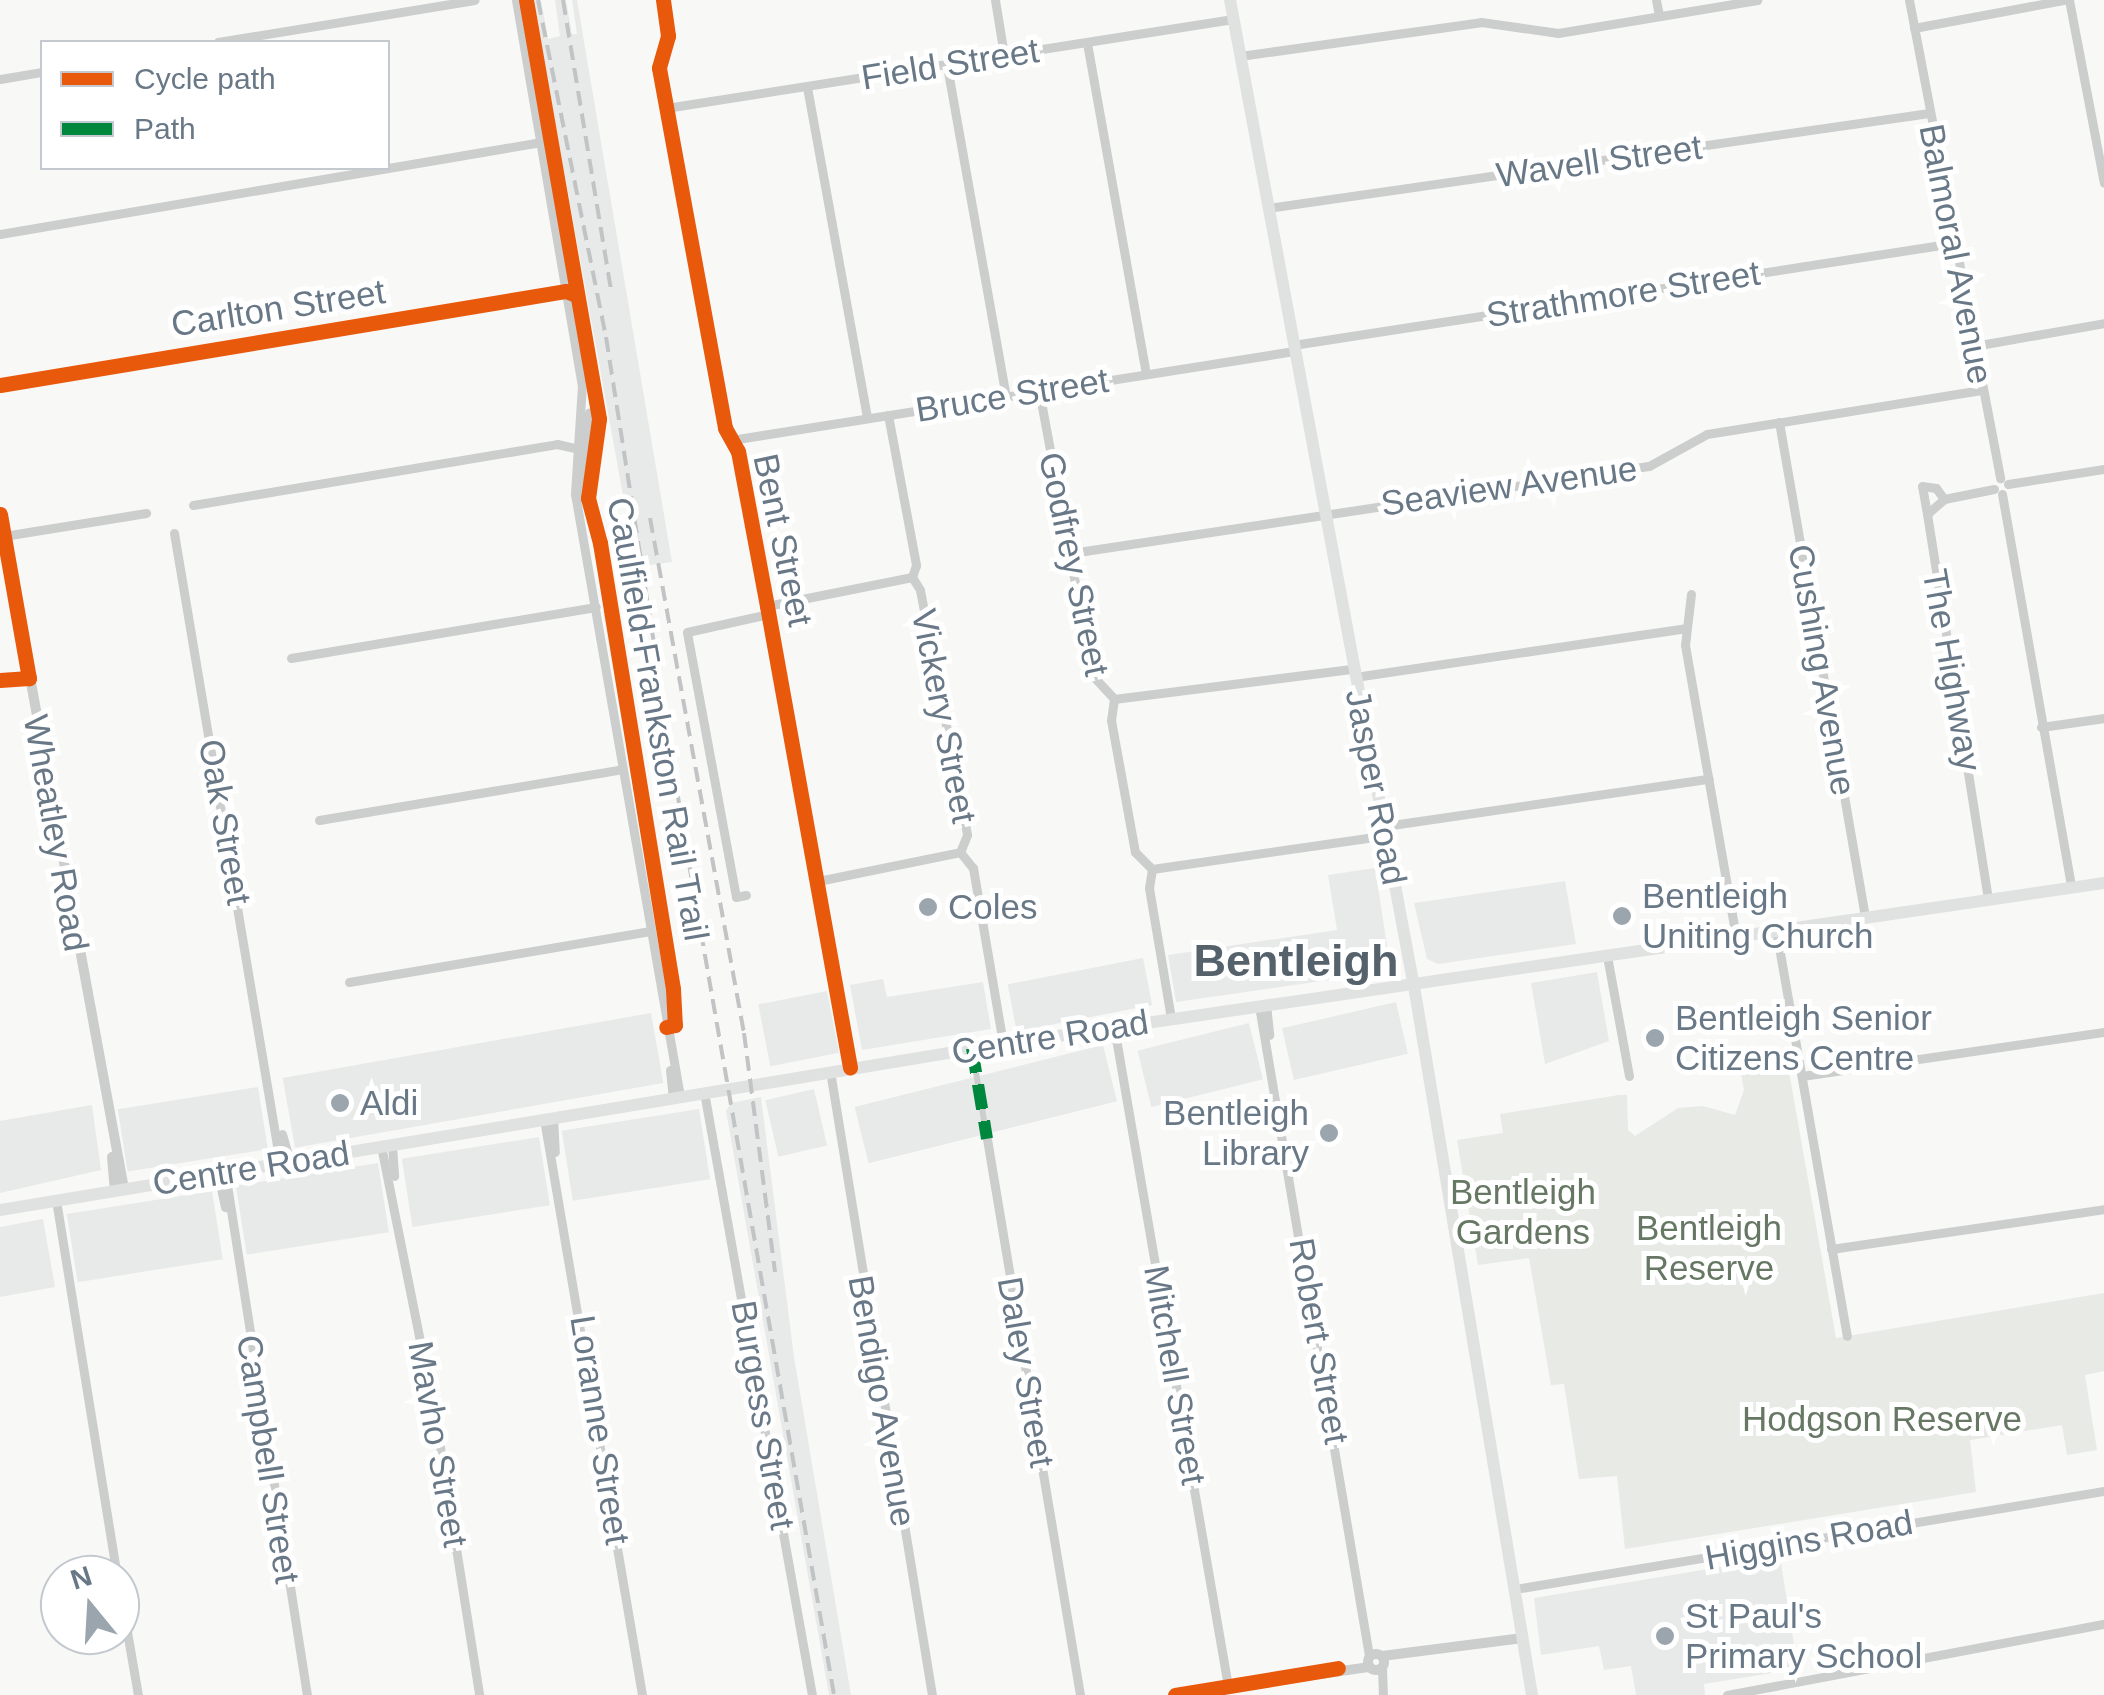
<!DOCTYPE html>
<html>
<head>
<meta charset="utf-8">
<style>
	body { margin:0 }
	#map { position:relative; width:2104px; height:1695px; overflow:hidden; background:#f8f8f7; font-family:Arial,sans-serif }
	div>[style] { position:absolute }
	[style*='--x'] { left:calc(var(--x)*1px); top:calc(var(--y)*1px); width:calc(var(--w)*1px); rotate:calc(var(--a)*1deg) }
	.built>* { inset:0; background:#e8e9e9; transform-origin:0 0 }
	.green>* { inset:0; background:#e8eae5 }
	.pedestrian>* { height:6px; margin:-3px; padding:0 3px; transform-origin:3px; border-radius:3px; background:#cccece }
	.minor>* { height:9px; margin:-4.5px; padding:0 4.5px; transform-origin:4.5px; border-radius:4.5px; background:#cccece }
	.tertiary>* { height:10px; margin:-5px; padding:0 5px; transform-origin:5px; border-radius:5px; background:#cccece }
	.tertiary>.ring { margin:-5px; padding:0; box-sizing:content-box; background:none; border:10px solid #cccece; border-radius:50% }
	.secondary>* { height:12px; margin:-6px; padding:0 6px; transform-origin:6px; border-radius:6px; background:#e0e1e1 }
	.rail>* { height:4px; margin-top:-2px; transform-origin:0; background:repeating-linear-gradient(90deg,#c2c3c5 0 15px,transparent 0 23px) }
	.quiet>* { height:12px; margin-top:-6px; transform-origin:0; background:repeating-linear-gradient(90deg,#00873e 0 25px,transparent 0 37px) }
	.cycleway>* { height:15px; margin:-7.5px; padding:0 7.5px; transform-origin:7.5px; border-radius:7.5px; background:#e8590c }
	.dots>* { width:28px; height:28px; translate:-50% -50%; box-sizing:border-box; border:5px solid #fff; border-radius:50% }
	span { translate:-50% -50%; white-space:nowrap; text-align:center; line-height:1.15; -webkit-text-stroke:10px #fff; paint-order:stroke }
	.street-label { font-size:35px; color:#697886 }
	.poi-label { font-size:35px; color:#697886 }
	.left { translate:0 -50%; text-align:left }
	.right { translate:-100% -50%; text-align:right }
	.park-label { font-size:35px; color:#667863 }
	.district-label { font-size:45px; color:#56626b; font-weight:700 }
	.legend { position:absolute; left:40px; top:40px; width:350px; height:130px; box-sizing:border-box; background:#fff; border:2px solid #c3c9cf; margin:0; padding:12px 18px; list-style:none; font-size:30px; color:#697886 }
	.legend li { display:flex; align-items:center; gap:20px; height:50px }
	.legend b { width:50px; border:2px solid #c3c9cf }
	.north { position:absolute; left:40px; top:1555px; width:100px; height:100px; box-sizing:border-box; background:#fff; border:2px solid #c3c9cf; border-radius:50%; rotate:342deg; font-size:28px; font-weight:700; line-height:40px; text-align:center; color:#697886 }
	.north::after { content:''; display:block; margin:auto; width:35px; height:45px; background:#9ba5ae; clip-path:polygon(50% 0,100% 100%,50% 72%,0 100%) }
</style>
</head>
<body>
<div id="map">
	<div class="built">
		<div style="clip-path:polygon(533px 0,541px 0,548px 39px,560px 36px,555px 0,566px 0,572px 34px,577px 34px,572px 0,577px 0,672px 562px,636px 567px)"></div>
		<div style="clip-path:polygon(1375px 868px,1391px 971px,1176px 1002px,1168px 955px,1337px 930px,1328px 875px)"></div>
		<div style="clip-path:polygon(1565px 881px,1576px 944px,1438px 964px,1427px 959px,1414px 903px)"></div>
		<div style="left:1143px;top:958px;width:48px;height:138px;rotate:79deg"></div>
		<div style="clip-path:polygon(1597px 972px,1609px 1041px,1545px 1064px,1531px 983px)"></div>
		<div style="clip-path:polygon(883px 979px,887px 997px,983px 982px,991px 1029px,862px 1050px,850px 985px)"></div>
		<div style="left:827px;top:991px;width:63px;height:70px;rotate:79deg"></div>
		<div style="left:1396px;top:1002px;width:53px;height:117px;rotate:77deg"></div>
		<div style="left:651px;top:1013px;width:71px;height:374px;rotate:80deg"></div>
		<div style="left:1249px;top:1023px;width:58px;height:115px;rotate:76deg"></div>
		<div style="left:1103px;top:1045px;width:58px;height:256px;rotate:76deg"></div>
		<div style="left:258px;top:1087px;width:63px;height:142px;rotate:81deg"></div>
		<div style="left:814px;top:1089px;width:58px;height:50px;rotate:77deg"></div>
		<div style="clip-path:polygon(761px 1097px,794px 1357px,851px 1695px,829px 1695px,726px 1111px,731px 1103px)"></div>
		<div style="clip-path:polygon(92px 1105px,101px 1170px,0 1193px,0 1121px)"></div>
		<div style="left:699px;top:1109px;width:71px;height:139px;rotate:81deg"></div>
		<div style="left:539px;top:1137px;width:69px;height:139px;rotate:81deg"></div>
		<div style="left:378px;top:1163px;width:70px;height:144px;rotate:81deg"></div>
		<div style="left:212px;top:1191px;width:69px;height:147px;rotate:81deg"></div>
		<div style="clip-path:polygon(43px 1219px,55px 1287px,0 1297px,0 1227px)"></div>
		<div style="clip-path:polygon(1780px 1557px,1798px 1669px,1704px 1684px,1705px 1695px,1636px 1695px,1631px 1666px,1604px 1670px,1599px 1646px,1541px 1655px,1534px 1598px)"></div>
	</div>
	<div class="green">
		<div style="clip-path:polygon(608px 608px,660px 917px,656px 918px,603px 611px)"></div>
		<div style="clip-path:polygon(1788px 1066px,1836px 1338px,2104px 1293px,2104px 1371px,2085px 1375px,2097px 1450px,2067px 1455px,2062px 1425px,1970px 1440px,1976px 1492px,1625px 1549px,1617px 1476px,1579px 1479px,1564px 1384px,1551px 1385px,1529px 1258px,1478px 1265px,1457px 1140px,1503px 1133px,1500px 1114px,1619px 1095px,1627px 1095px,1628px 1130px,1635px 1136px,1678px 1108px,1703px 1106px,1735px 1115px,1744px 1090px,1741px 1074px)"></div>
	</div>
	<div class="pedestrian">
		<div style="--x:972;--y:1048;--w:92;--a:80.6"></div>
	</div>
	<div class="minor">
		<div style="--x:516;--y:0;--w:391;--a:80.3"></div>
		<div style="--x:582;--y:385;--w:109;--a:93.7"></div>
		<div style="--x:575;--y:494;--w:611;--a:80.11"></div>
		<div style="--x:663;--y:0;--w:36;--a:82"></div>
		<div style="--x:668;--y:36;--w:33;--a:106"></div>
		<div style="--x:659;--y:68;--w:366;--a:79.6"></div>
		<div style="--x:725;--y:428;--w:26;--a:61"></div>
		<div style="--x:738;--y:451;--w:158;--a:79.4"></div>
		<div style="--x:767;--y:606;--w:469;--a:79.8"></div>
		<div style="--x:995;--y:0;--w:56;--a:80.7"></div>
		<div style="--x:1656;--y:0;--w:16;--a:79"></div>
		<div style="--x:1909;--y:0;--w:487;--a:79.2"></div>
		<div style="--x:2069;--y:0;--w:186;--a:79.2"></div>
		<div style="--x:1914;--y:28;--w:152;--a:-10.6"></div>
		<div style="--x:218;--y:42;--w:260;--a:-9.3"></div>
		<div style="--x:1087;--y:43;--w:335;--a:79.9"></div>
		<div style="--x:1240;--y:56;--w:243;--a:-8"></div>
		<div style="--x:1481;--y:22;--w:78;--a:8.1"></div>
		<div style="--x:1558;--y:33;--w:202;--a:-9.4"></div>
		<div style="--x:947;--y:66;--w:335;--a:79.9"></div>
		<div style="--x:0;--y:79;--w:43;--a:-9.5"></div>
		<div style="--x:807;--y:87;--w:336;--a:79.7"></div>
		<div style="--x:666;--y:108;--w:574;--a:-8.92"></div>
		<div style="--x:1268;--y:208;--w:668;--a:-8.18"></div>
		<div style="--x:0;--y:234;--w:549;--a:-9.65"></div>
		<div style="--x:1293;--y:345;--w:669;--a:-8.77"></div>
		<div style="--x:1974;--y:346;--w:132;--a:-10"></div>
		<div style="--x:0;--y:385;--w:574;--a:-9.43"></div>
		<div style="--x:1039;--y:391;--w:153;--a:79.4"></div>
		<div style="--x:1067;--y:541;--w:16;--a:45"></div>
		<div style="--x:1078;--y:552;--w:21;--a:104"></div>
		<div style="--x:1073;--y:572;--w:105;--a:79.5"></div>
		<div style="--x:1092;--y:675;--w:33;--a:47"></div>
		<div style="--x:1114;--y:699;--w:21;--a:98"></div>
		<div style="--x:1111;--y:720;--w:134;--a:79.7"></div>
		<div style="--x:1135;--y:852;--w:24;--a:45"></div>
		<div style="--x:1152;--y:869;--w:19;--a:99"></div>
		<div style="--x:1149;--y:888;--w:132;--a:80.4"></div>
		<div style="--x:888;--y:415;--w:153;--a:79.4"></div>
		<div style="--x:916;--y:565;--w:13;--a:108"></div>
		<div style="--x:912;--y:577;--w:15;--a:58"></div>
		<div style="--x:920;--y:590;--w:249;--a:79.1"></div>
		<div style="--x:967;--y:835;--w:18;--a:112"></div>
		<div style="--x:1779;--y:422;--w:502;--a:80.14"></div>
		<div style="--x:731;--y:440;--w:570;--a:-8.98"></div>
		<div style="--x:2008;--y:484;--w:97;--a:-8.9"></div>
		<div style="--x:2002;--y:494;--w:399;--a:80"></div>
		<div style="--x:580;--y:495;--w:83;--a:-83.8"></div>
		<div style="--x:193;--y:505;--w:369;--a:-9.5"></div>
		<div style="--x:557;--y:444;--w:31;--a:13"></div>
		<div style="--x:1927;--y:514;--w:28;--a:-100"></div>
		<div style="--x:1922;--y:486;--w:14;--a:8"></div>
		<div style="--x:1936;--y:488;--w:14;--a:54"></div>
		<div style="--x:174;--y:533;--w:639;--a:80.45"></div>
		<div style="--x:4;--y:536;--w:144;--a:-9.2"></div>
		<div style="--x:1078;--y:552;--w:577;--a:-8.57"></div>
		<div style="--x:1649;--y:466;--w:66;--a:-28.9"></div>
		<div style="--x:1707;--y:434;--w:278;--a:-9.1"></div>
		<div style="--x:1691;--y:594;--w:51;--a:96.7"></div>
		<div style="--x:1685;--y:645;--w:295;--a:80.1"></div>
		<div style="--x:767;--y:606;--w:148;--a:-11.3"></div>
		<div style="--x:291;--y:658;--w:309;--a:-9.5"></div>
		<div style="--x:1355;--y:677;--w:334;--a:-8.4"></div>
		<div style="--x:1114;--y:699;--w:241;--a:-7.2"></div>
		<div style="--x:2041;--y:727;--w:64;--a:-8.1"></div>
		<div style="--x:319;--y:820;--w:308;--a:-9.5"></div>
		<div style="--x:1385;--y:826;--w:327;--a:-8.3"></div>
		<div style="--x:960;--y:852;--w:21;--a:51"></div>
		<div style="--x:973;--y:868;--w:179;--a:80.3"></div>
		<div style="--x:1152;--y:869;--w:237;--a:-8.2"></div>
		<div style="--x:818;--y:881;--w:145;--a:-11.5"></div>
		<div style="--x:746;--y:895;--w:10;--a:169"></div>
		<div style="--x:736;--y:897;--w:269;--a:-100.5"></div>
		<div style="--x:687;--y:632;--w:84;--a:-12.4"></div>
		<div style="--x:1988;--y:899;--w:390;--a:-99"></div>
		<div style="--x:1927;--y:514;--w:23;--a:-41"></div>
		<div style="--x:1944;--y:499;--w:51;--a:-11.3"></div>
		<div style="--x:1776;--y:930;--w:412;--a:80.1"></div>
		<div style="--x:1607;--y:956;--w:122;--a:79.6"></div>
		<div style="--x:349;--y:982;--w:304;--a:-9.6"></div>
		<div style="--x:1266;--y:1004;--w:31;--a:84"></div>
		<div style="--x:1259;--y:1006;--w:659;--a:80.39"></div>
		<div style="--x:1114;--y:1027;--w:669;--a:80.19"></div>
		<div style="--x:670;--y:1070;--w:27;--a:84"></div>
		<div style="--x:830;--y:1071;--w:632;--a:80.72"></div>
		<div style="--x:1802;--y:1076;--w:305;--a:-8.3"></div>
		<div style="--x:704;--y:1092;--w:613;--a:79.85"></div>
		<div style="--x:553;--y:1117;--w:35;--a:87"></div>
		<div style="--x:544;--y:1119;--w:584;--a:80.34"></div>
		<div style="--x:282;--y:1134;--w:29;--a:74"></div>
		<div style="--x:987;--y:1139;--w:564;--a:80.5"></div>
		<div style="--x:392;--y:1145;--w:31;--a:86"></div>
		<div style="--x:381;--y:1146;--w:281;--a:78.7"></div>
		<div style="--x:436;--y:1422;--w:276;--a:81"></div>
		<div style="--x:225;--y:1172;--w:529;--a:81.09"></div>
		<div style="--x:218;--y:1174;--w:34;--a:78"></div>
		<div style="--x:56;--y:1200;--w:380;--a:80.8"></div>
		<div style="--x:1831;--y:1249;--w:276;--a:-8.3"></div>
		<div style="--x:1515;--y:1589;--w:597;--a:-9.45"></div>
		<div style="--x:120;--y:1591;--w:106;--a:80.2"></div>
		<div style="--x:1382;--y:1668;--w:27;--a:88"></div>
		<div style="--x:1727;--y:1695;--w:384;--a:-10.7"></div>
	</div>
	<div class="tertiary">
		<div style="--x:0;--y:514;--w:686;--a:79.59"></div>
		<div style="--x:112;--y:1157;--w:34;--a:85"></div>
		<div class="ring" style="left:1368px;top:1654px;width:6px;height:6px"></div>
		<div style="--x:1382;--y:1656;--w:142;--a:-7.3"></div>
		<div style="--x:1175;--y:1695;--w:197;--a:-8.2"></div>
	</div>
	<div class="secondary">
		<div style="--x:1230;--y:0;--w:1015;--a:79.44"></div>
		<div style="--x:1416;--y:998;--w:707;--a:80.55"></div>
		<div style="--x:0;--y:1210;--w:1017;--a:-9.4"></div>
		<div style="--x:1003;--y:1044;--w:1113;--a:-8.32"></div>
	</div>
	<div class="rail">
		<div style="--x:538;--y:0;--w:344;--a:78.6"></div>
		<div style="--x:606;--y:337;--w:487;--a:81.1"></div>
		<div style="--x:681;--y:818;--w:890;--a:80.1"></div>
		<div style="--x:563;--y:0;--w:295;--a:80.6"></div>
		<div style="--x:650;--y:518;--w:524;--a:79.66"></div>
		<div style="--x:744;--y:1033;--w:241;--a:82.6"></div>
	</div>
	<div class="quiet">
		<div style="--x:972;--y:1048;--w:92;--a:80.6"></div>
	</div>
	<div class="cycleway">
		<div style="--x:526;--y:0;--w:425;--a:80.1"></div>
		<div style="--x:599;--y:419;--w:80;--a:97.9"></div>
		<div style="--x:588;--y:498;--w:47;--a:75.1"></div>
		<div style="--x:600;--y:543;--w:452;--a:80.7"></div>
		<div style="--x:673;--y:989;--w:36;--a:87"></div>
		<div style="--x:675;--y:1025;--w:9;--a:167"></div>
		<div style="--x:663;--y:0;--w:36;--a:82"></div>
		<div style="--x:668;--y:36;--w:33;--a:106"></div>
		<div style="--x:659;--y:68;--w:366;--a:79.6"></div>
		<div style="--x:725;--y:428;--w:26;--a:61"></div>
		<div style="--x:738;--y:451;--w:158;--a:79.4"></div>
		<div style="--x:767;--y:606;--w:469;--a:79.8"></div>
		<div style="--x:0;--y:385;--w:574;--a:-9.43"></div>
		<div style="--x:566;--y:291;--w:11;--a:22"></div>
		<div style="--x:0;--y:514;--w:167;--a:80"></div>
		<div style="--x:29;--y:678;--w:29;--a:176"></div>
		<div style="--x:1175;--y:1695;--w:165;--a:-9.4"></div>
	</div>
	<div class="dots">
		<div style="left:928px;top:907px;background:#9ba5ae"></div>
		<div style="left:1622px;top:916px;background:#9ba5ae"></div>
		<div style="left:1655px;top:1038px;background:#9ba5ae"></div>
		<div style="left:340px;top:1103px;background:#9ba5ae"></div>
		<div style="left:1329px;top:1133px;background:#9ba5ae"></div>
		<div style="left:1665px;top:1636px;background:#9ba5ae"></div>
	</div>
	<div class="street-label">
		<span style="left:950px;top:64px;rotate:-9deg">Field Street</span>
		<span style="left:1599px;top:161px;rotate:-8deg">Wavell Street</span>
		<span style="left:1956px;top:254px;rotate:79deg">Balmoral Avenue</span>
		<span style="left:1623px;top:294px;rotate:-9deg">Strathmore Street</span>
		<span style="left:278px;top:308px;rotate:-9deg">Carlton Street</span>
		<span style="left:1012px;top:395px;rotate:-9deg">Bruce Street</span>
		<span style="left:1509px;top:486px;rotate:-8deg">Seaview Avenue</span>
		<span style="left:783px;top:540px;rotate:78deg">Bent Street</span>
		<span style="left:1074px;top:564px;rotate:78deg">Godfrey Street</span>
		<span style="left:1822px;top:670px;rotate:80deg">Cushing Avenue</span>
		<span style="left:1952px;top:670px;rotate:80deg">The Highway</span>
		<span style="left:944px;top:716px;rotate:79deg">Vickery Street</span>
		<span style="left:658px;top:719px;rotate:80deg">Caulfield-Frankston Rail Trail</span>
		<span style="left:1376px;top:787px;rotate:79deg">Jasper Road</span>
		<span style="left:225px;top:822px;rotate:80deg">Oak Street</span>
		<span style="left:56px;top:833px;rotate:80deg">Wheatley Road</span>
		<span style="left:1050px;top:1037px;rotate:-9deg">Centre Road</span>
		<span style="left:251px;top:1168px;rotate:-9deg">Centre Road</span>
		<span style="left:1319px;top:1341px;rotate:80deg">Robert Street</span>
		<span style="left:1026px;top:1372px;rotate:80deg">Daley Street</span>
		<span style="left:1175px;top:1375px;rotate:80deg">Mitchell Street</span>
		<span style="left:882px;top:1401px;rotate:80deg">Bendigo Avenue</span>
		<span style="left:763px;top:1415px;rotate:80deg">Burgess Street</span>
		<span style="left:600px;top:1430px;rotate:81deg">Loranne Street</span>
		<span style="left:438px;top:1444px;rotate:80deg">Mavho Street</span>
		<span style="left:268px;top:1459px;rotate:81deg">Campbell Street</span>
		<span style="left:1809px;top:1540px;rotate:-10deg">Higgins Road</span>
	</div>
	<div class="poi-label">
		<span class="left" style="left:1642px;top:916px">Bentleigh<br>Uniting Church</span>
		<span class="left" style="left:948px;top:907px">Coles</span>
		<span class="left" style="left:1675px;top:1038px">Bentleigh Senior<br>Citizens Centre</span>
		<span class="left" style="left:360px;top:1103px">Aldi</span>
		<span class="right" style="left:1309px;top:1133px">Bentleigh<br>Library</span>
		<span class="left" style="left:1685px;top:1636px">St Paul's<br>Primary School</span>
	</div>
	<div class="park-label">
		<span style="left:1523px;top:1212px">Bentleigh<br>Gardens</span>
		<span style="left:1709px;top:1248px">Bentleigh<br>Reserve</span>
		<span style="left:1882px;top:1419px">Hodgson Reserve</span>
	</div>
	<div class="district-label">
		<span style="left:1296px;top:961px">Bentleigh</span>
	</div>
	<ul class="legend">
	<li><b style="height:12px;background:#e8590c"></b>Cycle path</li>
	<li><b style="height:12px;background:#00873e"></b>Path</li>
	</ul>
	<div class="north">N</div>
</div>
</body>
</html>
